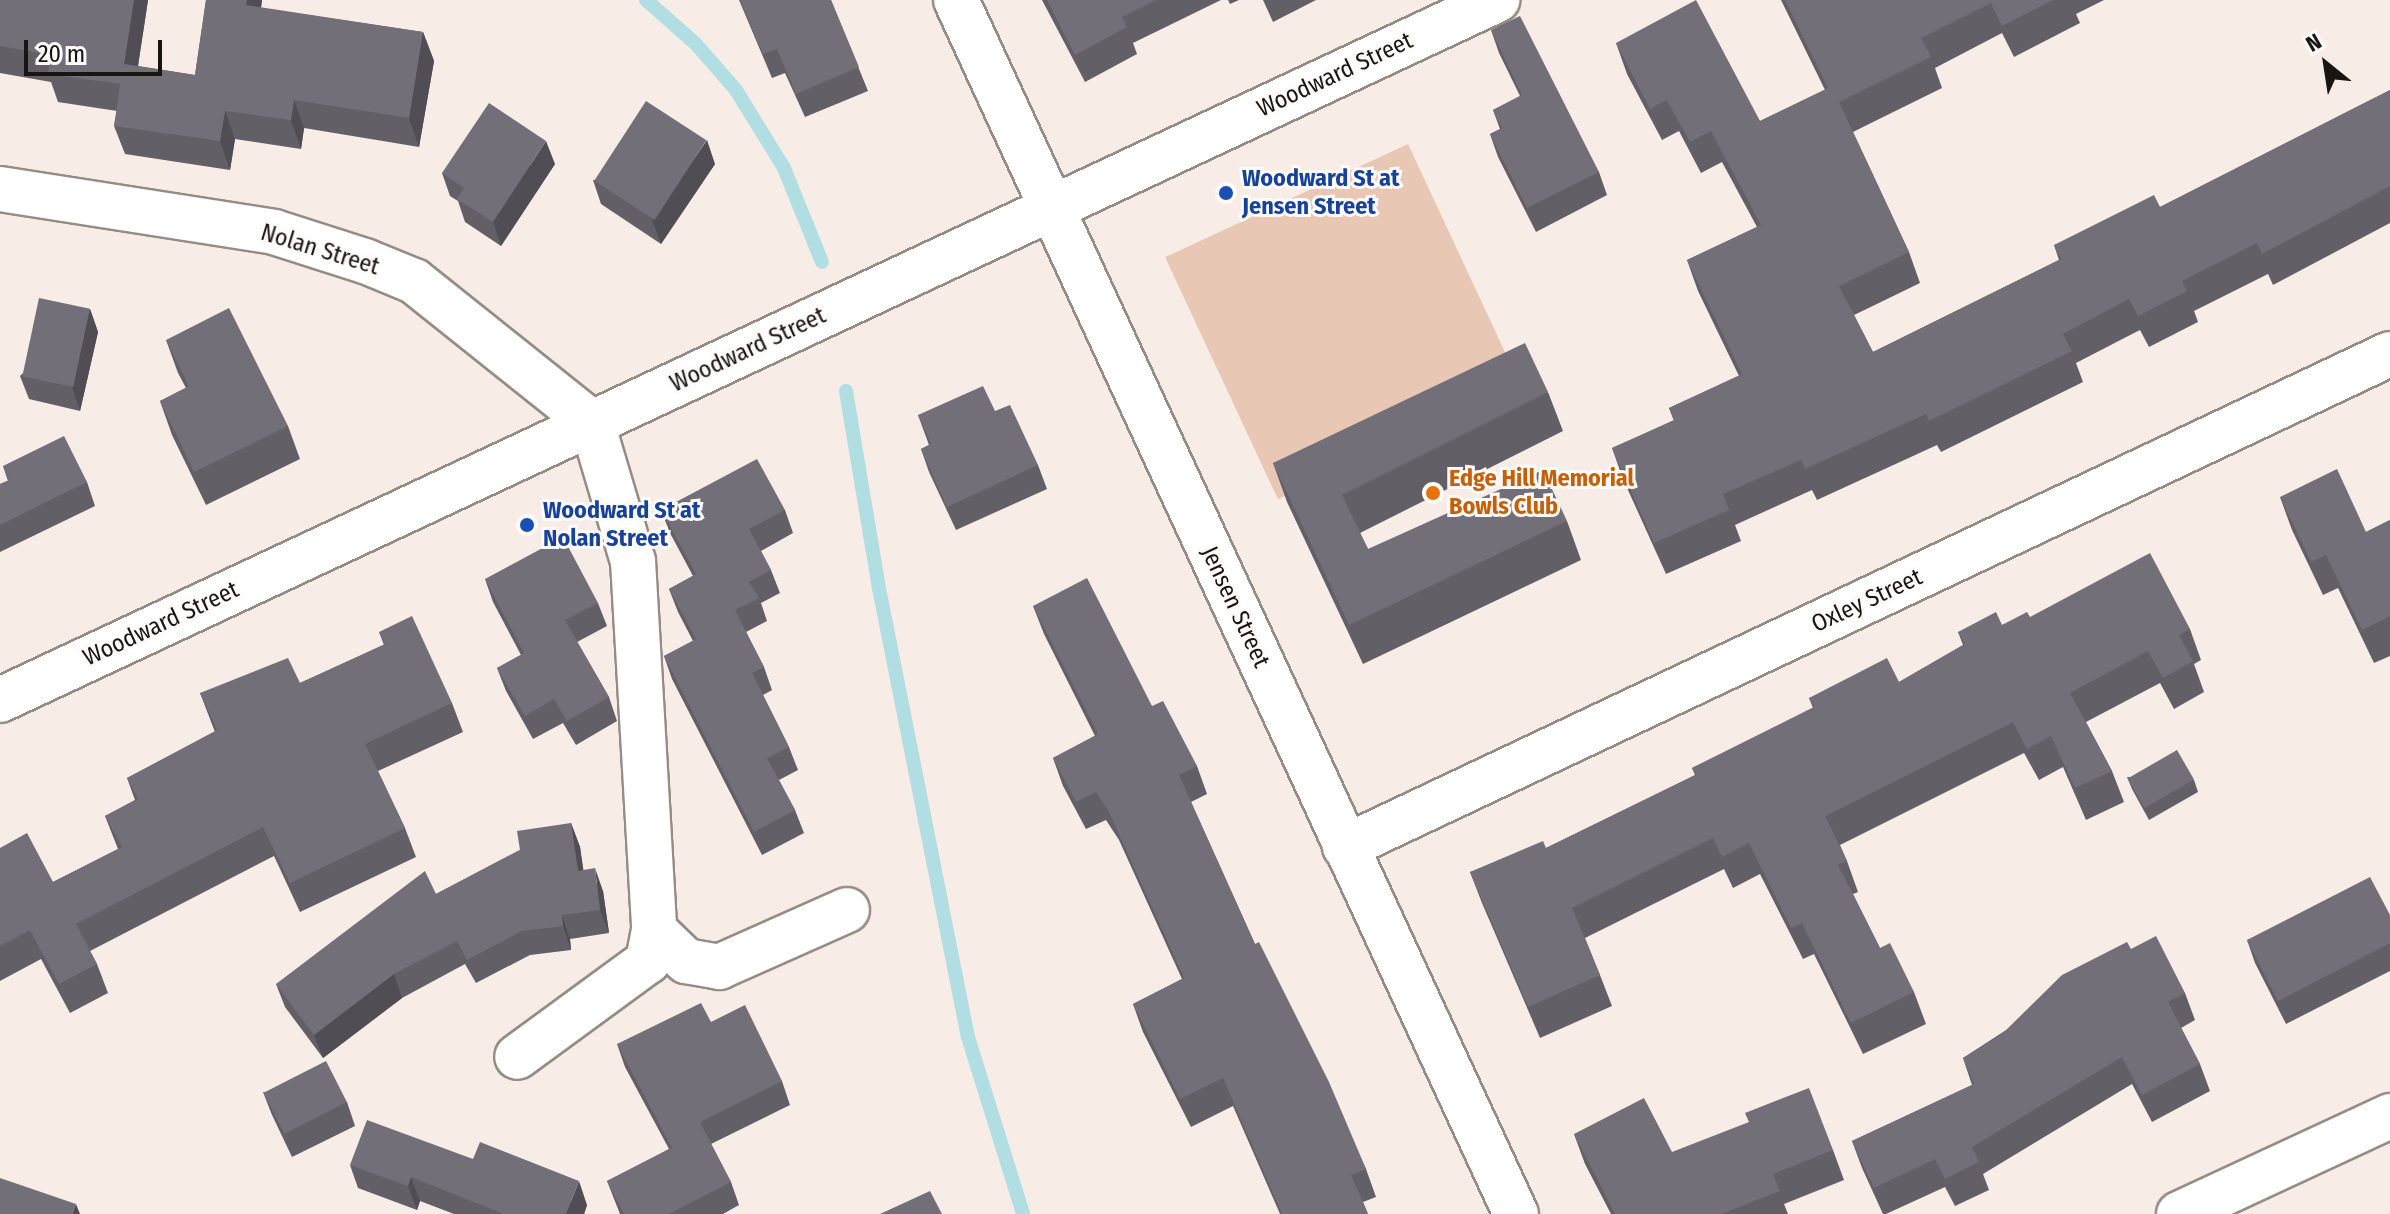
<!DOCTYPE html>
<html>
<head>
<meta charset="utf-8">
<style>
	body { margin:0 }
	#map { position:relative; width:2390px; height:1214px; overflow:hidden; background:#f7ece6; font-family:"Fira Sans Condensed",sans-serif }
	div>[style] { position:absolute }
	[style*='--x'] { left:calc(var(--x)*1px); top:calc(var(--y)*1px); width:calc(var(--w)*1px); rotate:calc(var(--a)*1deg) }
	.green>* { inset:0; background:#e8c7b4; transform-origin:0 0 }
	.stream>* { height:14px; margin:-7px; padding:0 7px; transform-origin:7px; border-radius:7px; background:#b0dee2 }
	.roads { filter:drop-shadow(2px 0 #968c86) drop-shadow(-2px 0 #968c86) drop-shadow(0 2px #968c86) drop-shadow(0 -2px #968c86) }
	.minor>* { height:44px; margin:-22px; padding:0 22px; transform-origin:22px; border-radius:22px; background:#fff }
	.wall>* { inset:0; background:#635f67 }
	.shaded-wall>* { inset:0; background:#504e54 }
	.building>* { inset:0; background:#736f78; transform-origin:0 0 }
	.dots>* { width:22px; height:22px; translate:-50% -50%; box-sizing:border-box; border:4px solid #fefbfa; border-radius:50% }
	span { translate:-50% -50%; white-space:nowrap; text-align:center; line-height:1.15; -webkit-text-stroke:6px #fefbfa; paint-order:stroke }
	.street-label { font-size:24px; color:#191513 }
	.transit-label { font-size:24px; color:#164399; font-weight:700 }
	.left { translate:0 -50%; text-align:left }
	.food-label { font-size:24px; color:#c56008; font-weight:700 }
	.north { position:absolute; left:2286px; top:24px; width:80px; height:80px; -webkit-text-stroke:6px #fefbfa; paint-order:stroke; rotate:330deg; font-size:22px; font-weight:700; line-height:32px; text-align:center; color:#191513 }
	.north::after { content:''; display:block; margin:auto; width:28px; height:36px; background:#191513; clip-path:polygon(50% 0,100% 100%,50% 72%,0 100%) }
	.scale { position:absolute; left:24px; top:40px; width:138px; height:36px; box-sizing:border-box; border:4px solid #191513; border-top:0; padding-left:10px; font-size:24px; line-height:28px; white-space:nowrap; color:#191513; -webkit-text-stroke:6px #fefbfa; paint-order:stroke }
</style>
</head>
<body>
<div id="map">
	<div class="green">
		<div style="left:1408px;top:144px;width:267px;height:268px;rotate:65deg"></div>
	</div>
	<div class="stream">
		<div style="--x:646;--y:0;--w:65;--a:41.3"></div>
		<div style="--x:695;--y:43;--w:62;--a:48.9"></div>
		<div style="--x:736;--y:90;--w:92;--a:58.4"></div>
		<div style="--x:784;--y:168;--w:101;--a:68"></div>
		<div style="--x:846;--y:391;--w:195;--a:80.5"></div>
		<div style="--x:878;--y:583;--w:463;--a:78.8"></div>
		<div style="--x:968;--y:1037;--w:185;--a:72.7"></div>
	</div>
	<div class="roads">
		<div class="minor">
			<div style="--x:956;--y:0;--w:1337;--a:65.24"></div>
			<div style="--x:0;--y:189;--w:277;--a:8.9"></div>
			<div style="--x:274;--y:232;--w:96;--a:17.7"></div>
			<div style="--x:365;--y:261;--w:53;--a:22.2"></div>
			<div style="--x:414;--y:281;--w:228;--a:38.6"></div>
			<div style="--x:592;--y:423;--w:144;--a:73.5"></div>
			<div style="--x:633;--y:561;--w:370;--a:86.7"></div>
			<div style="--x:654;--y:930;--w:32;--a:101"></div>
			<div style="--x:648;--y:961;--w:162;--a:143.8"></div>
			<div style="--x:0;--y:700;--w:1653;--a:-25.06"></div>
			<div style="--x:1345;--y:847;--w:1155;--a:-25.26"></div>
			<div style="--x:654;--y:930;--w:45;--a:44.1"></div>
			<div style="--x:686;--y:961;--w:34;--a:10"></div>
			<div style="--x:719;--y:967;--w:140;--a:-24"></div>
			<div style="--x:2179;--y:1214;--w:233;--a:-24.9"></div>
		</div>
	</div>
	<div class="wall">
		<div style="clip-path:polygon(0 0,148px 0,138px 66px,195px 75px,206px 0,262px 0,261px 8px,423px 32px,434px 61px,419px 147px,304px 128px,301px 149px,235px 139px,230px 170px,125px 154px,114px 126px,117px 111px,58px 102px,51px 82px,0 73px)"></div>
		<div style="clip-path:polygon(739px 0,831px 0,868px 91px,805px 117px,785px 73px,772px 78px)"></div>
		<div style="clip-path:polygon(1042px 0,1221px 0,1133px 43px,1137px 54px,1085px 82px)"></div>
		<div style="clip-path:polygon(1228px 0,1239px 0,1230px 4px)"></div>
		<div style="clip-path:polygon(1263px 0,1316px 0,1273px 22px)"></div>
		<div style="clip-path:polygon(1781px 0,2104px 0,2076px 14px,2080px 23px,2014px 57px,2002px 33px,1935px 68px,1942px 88px,1853px 132px,1909px 252px,1920px 283px,1854px 315px,1873px 352px,2059px 260px,2054px 245px,2160px 207px,2390px 90px,2390px 223px,2273px 285px,2268px 274px,2194px 311px,2198px 322px,2149px 347px,2140px 330px,2076px 363px,2083px 382px,1941px 452px,1937px 445px,1817px 500px,1812px 490px,1735px 525px,1741px 541px,1666px 574px,1623px 479px,1612px 448px,1674px 421px,1669px 408px,1739px 376px,1698px 291px,1687px 260px,1757px 227px,1722px 162px,1701px 173px,1679px 131px,1662px 140px,1627px 74px,1616px 43px,1760px 121px,1825px 90px)"></div>
		<div style="clip-path:polygon(1491px 30px,1599px 172px,1607px 195px,1536px 232px,1498px 157px,1490px 134px,1500px 129px,1493px 110px,1520px 96px,1499px 53px)"></div>
		<div style="clip-path:polygon(555px 164px,501px 246px,465px 222px,458px 201px,450px 196px,442px 173px)"></div>
		<div style="clip-path:polygon(715px 164px,661px 244px,601px 204px,593px 180px)"></div>
		<div style="clip-path:polygon(90px 309px,98px 332px,80px 411px,29px 399px,20px 376px)"></div>
		<div style="clip-path:polygon(166px 340px,288px 426px,300px 459px,206px 505px,172px 435px,160px 401px,186px 388px,178px 373px)"></div>
		<div style="clip-path:polygon(1548px 392px,1563px 431px,1360px 533px,1368px 549px,1567px 521px,1581px 560px,1363px 664px,1287px 502px,1273px 463px)"></div>
		<div style="clip-path:polygon(995px 411px,1038px 465px,1047px 489px,956px 530px,929px 472px,921px 449px,929px 445px,918px 415px)"></div>
		<div style="clip-path:polygon(3px 466px,87px 482px,95px 506px,0 552px,0 484px,8px 481px)"></div>
		<div style="clip-path:polygon(2280px 497px,2366px 532px,2390px 520px,2390px 656px,2374px 663px,2338px 588px,2323px 595px,2292px 530px)"></div>
		<div style="clip-path:polygon(661px 510px,785px 510px,793px 533px,761px 551px,771px 570px,780px 593px,761px 603px,767px 621px,746px 632px,764px 667px,772px 690px,763px 695px,789px 747px,798px 770px,779px 780px,795px 810px,804px 833px,762px 855px,672px 679px,664px 656px,693px 641px,678px 612px,669px 589px,693px 576px,670px 533px)"></div>
		<div style="clip-path:polygon(485px 579px,598px 603px,607px 626px,577px 642px,609px 697px,617px 721px,576px 745px,563px 723px,533px 739px,506px 691px,497px 668px,521px 655px,493px 602px)"></div>
		<div style="clip-path:polygon(1033px 606px,1152px 706px,1197px 766px,1207px 794px,1191px 802px,1255px 944px,1366px 1169px,1376px 1197px,1363px 1202px,1368px 1214px,1280px 1214px,1233px 1106px,1191px 1127px,1143px 1032px,1133px 1004px,1182px 979px,1119px 840px,1106px 820px,1086px 829px,1063px 786px,1053px 758px,1095px 736px,1044px 634px)"></div>
		<div style="clip-path:polygon(2030px 617px,2190px 629px,2201px 660px,2194px 664px,2204px 692px,2174px 709px,2160px 683px,2086px 722px,2112px 771px,2124px 802px,2086px 820px,2063px 767px,2039px 780px,2024px 753px,1840px 845px,1847px 861px,1858px 892px,1853px 894px,1880px 948px,1914px 992px,1926px 1024px,1863px 1054px,1814px 954px,1803px 959px,1760px 874px,1733px 888px,1724px 869px,1585px 938px,1600px 975px,1612px 1006px,1540px 1038px,1482px 903px,1470px 872px,1546px 848px,1695px 775px,1692px 768px,1813px 708px,1809px 698px,1899px 682px,1963px 645px,1958px 632px,2002px 625px)"></div>
		<div style="clip-path:polygon(379px 632px,452px 703px,463px 732px,378px 771px,405px 828px,416px 857px,300px 912px,274px 856px,90px 951px,97px 964px,108px 993px,70px 1013px,41px 959px,0 981px,0 848px,53px 882px,118px 849px,105px 816px,135px 800px,127px 778px,215px 732px,200px 693px,300px 683px,384px 645px)"></div>
		<div style="clip-path:polygon(2127px 777px,2194px 780px,2198px 792px,2149px 820px,2132px 789px)"></div>
		<div style="clip-path:polygon(571px 823px,580px 847px,583px 870px,603px 891px,609px 933px,570px 939px,571px 950px,530px 955px,476px 983px,465px 964px,402px 998px,323px 1058px,285px 1007px,276px 984px,436px 894px)"></div>
		<div style="clip-path:polygon(2390px 915px,2390px 971px,2286px 1024px,2255px 963px,2247px 940px)"></div>
		<div style="clip-path:polygon(2131px 949px,2185px 993px,2195px 1020px,2181px 1028px,2200px 1064px,2210px 1091px,2152px 1122px,2132px 1084px,1983px 1174px,1989px 1190px,1955px 1206px,1945px 1187px,1886px 1214px,1883px 1214px,1862px 1168px,1852px 1141px,1972px 1085px,1963px 1058px)"></div>
		<div style="clip-path:polygon(711px 1022px,782px 1081px,790px 1105px,711px 1144px,731px 1182px,739px 1205px,723px 1214px,620px 1214px,607px 1181px,669px 1149px,625px 1067px,617px 1044px)"></div>
		<div style="clip-path:polygon(263px 1092px,347px 1102px,355px 1126px,292px 1157px,272px 1115px)"></div>
		<div style="clip-path:polygon(1574px 1134px,1672px 1152px,1833px 1150px,1844px 1180px,1784px 1204px,1788px 1214px,1611px 1214px,1585px 1164px)"></div>
		<div style="clip-path:polygon(350px 1165px,587px 1205px,584px 1214px,454px 1214px,420px 1201px,417px 1210px,358px 1188px)"></div>
	</div>
	<div class="shaded-wall">
		<div style="clip-path:polygon(134px 0,148px 0,134px 92px,124px 64px)"></div>
		<div style="clip-path:polygon(247px 0,262px 0,257px 34px,246px 5px)"></div>
		<div style="clip-path:polygon(423px 32px,434px 61px,419px 147px,409px 118px)"></div>
		<div style="clip-path:polygon(294px 100px,304px 128px,301px 149px,291px 120px)"></div>
		<div style="clip-path:polygon(225px 111px,235px 139px,230px 170px,220px 141px)"></div>
		<div style="clip-path:polygon(707px 140px,715px 164px,661px 244px,652px 220px)"></div>
		<div style="clip-path:polygon(546px 141px,555px 164px,501px 246px,493px 222px)"></div>
		<div style="clip-path:polygon(90px 309px,98px 332px,80px 411px,72px 387px)"></div>
		<div style="clip-path:polygon(571px 823px,580px 847px,587px 894px,578px 871px)"></div>
		<div style="clip-path:polygon(595px 868px,603px 891px,609px 933px,600px 910px)"></div>
		<div style="clip-path:polygon(562px 915px,570px 939px,571px 950px,563px 926px)"></div>
		<div style="clip-path:polygon(394px 974px,402px 998px,323px 1058px,314px 1035px)"></div>
		<div style="clip-path:polygon(411px 1177px,420px 1201px,417px 1210px,408px 1186px)"></div>
		<div style="clip-path:polygon(579px 1181px,587px 1205px,584px 1214px,566px 1214px)"></div>
		<div style="clip-path:polygon(76px 1204px,80px 1214px,72px 1214px)"></div>
	</div>
	<div class="building">
		<div style="clip-path:polygon(0 0,134px 0,124px 64px,195px 75px,206px 0,247px 0,246px 5px,423px 32px,409px 118px,294px 100px,291px 120px,225px 111px,220px 141px,114px 126px,123px 66px,121px 84px,48px 74px,51px 55px,0 46px)"></div>
		<div style="clip-path:polygon(740px 0,831px 0,859px 67px,796px 94px,777px 49px,763px 54px)"></div>
		<div style="clip-path:polygon(1047px 0,1156px 0,1122px 17px,1127px 27px,1075px 55px)"></div>
		<div style="clip-path:polygon(1696px 0,1760px 121px,1828px 88px,1785px 0,2053px 0,2002px 26px,1991px 3px,1921px 38px,1931px 57px,1839px 102px,1909px 252px,1839px 286px,1873px 352px,2061px 259px,2054px 245px,2154px 195px,2160px 207px,2390px 90px,2390px 186px,2262px 254px,2257px 243px,2182px 281px,2187px 291px,2138px 316px,2129px 299px,2063px 334px,2072px 351px,1929px 421px,1926px 414px,1805px 469px,1801px 460px,1723px 494px,1729px 510px,1654px 543px,1612px 448px,1674px 420px,1669px 408px,1742px 374px,1687px 260px,1761px 225px,1711px 131px,1690px 142px,1667px 100px,1650px 109px,1616px 43px)"></div>
		<div style="clip-path:polygon(1520px 16px,1599px 172px,1527px 208px,1490px 134px,1502px 128px,1493px 110px,1522px 95px,1491px 30px)"></div>
		<div style="left:646px;top:101px;width:72px;height:95px;rotate:33deg"></div>
		<div style="clip-path:polygon(489px 103px,546px 141px,493px 222px,457px 199px,464px 188px,442px 173px)"></div>
		<div style="left:39px;top:298px;width:52px;height:80px;rotate:12deg"></div>
		<div style="clip-path:polygon(229px 308px,288px 426px,194px 472px,160px 401px,189px 386px,166px 340px)"></div>
		<div style="clip-path:polygon(1525px 343px,1548px 392px,1342px 495px,1368px 549px,1543px 470px,1567px 521px,1349px 625px,1273px 463px)"></div>
		<div style="clip-path:polygon(983px 386px,995px 411px,1010px 405px,1038px 465px,947px 507px,921px 449px,931px 444px,918px 415px)"></div>
		<div style="clip-path:polygon(64px 436px,87px 482px,0 525px,0 484px,9px 480px,3px 466px)"></div>
		<div style="clip-path:polygon(757px 459px,785px 510px,749px 529px,771px 570px,749px 582px,759px 598px,735px 610px,764px 667px,752px 673px,789px 747px,767px 758px,795px 810px,754px 832px,664px 656px,696px 639px,669px 589px,696px 574px,661px 510px)"></div>
		<div style="clip-path:polygon(2337px 469px,2366px 532px,2390px 520px,2390px 616px,2362px 630px,2326px 555px,2311px 562px,2280px 497px)"></div>
		<div style="clip-path:polygon(563px 537px,598px 603px,565px 620px,609px 697px,567px 721px,554px 699px,525px 716px,497px 668px,524px 653px,485px 579px)"></div>
		<div style="clip-path:polygon(2150px 553px,2190px 629px,2179px 635px,2193px 661px,2163px 678px,2148px 651px,2070px 693px,2112px 771px,2075px 788px,2051px 736px,2027px 749px,2013px 722px,1825px 816px,1847px 861px,1838px 865px,1880px 948px,1890px 943px,1914px 992px,1851px 1023px,1802px 923px,1791px 928px,1749px 843px,1722px 857px,1713px 838px,1572px 908px,1600px 975px,1528px 1007px,1470px 872px,1543px 841px,1546px 848px,1696px 775px,1692px 768px,1814px 707px,1809px 698px,1887px 658px,1899px 682px,1965px 644px,1958px 632px,1996px 612px,2002px 625px,2027px 612px,2030px 617px)"></div>
		<div style="clip-path:polygon(1087px 578px,1152px 706px,1163px 701px,1197px 766px,1179px 775px,1255px 944px,1259px 942px,1329px 1082px,1366px 1169px,1351px 1175px,1368px 1214px,1282px 1214px,1223px 1078px,1180px 1099px,1133px 1004px,1184px 978px,1109px 812px,1096px 792px,1076px 802px,1053px 758px,1098px 734px,1033px 606px)"></div>
		<div style="clip-path:polygon(412px 616px,452px 703px,365px 744px,405px 828px,290px 883px,263px 827px,76px 924px,97px 964px,59px 984px,30px 930px,0 946px,0 848px,27px 833px,53px 882px,122px 847px,105px 816px,138px 799px,127px 778px,217px 730px,200px 693px,288px 658px,300px 683px,385px 644px,379px 632px)"></div>
		<div style="left:2177px;top:750px;width:34px;height:57px;rotate:60deg"></div>
		<div style="clip-path:polygon(571px 823px,578px 871px,595px 868px,600px 910px,562px 915px,563px 926px,522px 931px,467px 960px,457px 941px,394px 974px,314px 1035px,276px 984px,425px 871px,436px 894px,520px 850px,517px 831px)"></div>
		<div style="clip-path:polygon(2370px 877px,2390px 915px,2390px 943px,2278px 1001px,2247px 940px)"></div>
		<div style="clip-path:polygon(2156px 936px,2185px 993px,2168px 1002px,2200px 1064px,2142px 1095px,2122px 1057px,1972px 1147px,1979px 1162px,1945px 1179px,1935px 1159px,1874px 1188px,1852px 1141px,1974px 1084px,1963px 1058px,2002px 1034px,2062px 975px,2127px 942px,2131px 949px)"></div>
		<div style="clip-path:polygon(701px 1003px,711px 1022px,745px 1005px,782px 1081px,700px 1122px,731px 1182px,669px 1214px,624px 1214px,607px 1181px,672px 1148px,617px 1044px)"></div>
		<div style="left:326px;top:1061px;width:46px;height:70px;rotate:63deg"></div>
		<div style="clip-path:polygon(1809px 1088px,1833px 1150px,1773px 1174px,1780px 1191px,1721px 1214px,1615px 1214px,1574px 1134px,1644px 1098px,1672px 1152px,1749px 1122px,1745px 1113px)"></div>
		<div style="clip-path:polygon(367px 1120px,473px 1159px,480px 1142px,579px 1181px,566px 1214px,504px 1214px,411px 1177px,408px 1186px,350px 1165px)"></div>
		<div style="clip-path:polygon(0 1178px,76px 1204px,72px 1214px,0 1214px)"></div>
		<div style="clip-path:polygon(930px 1191px,942px 1214px,880px 1214px)"></div>
	</div>
	<div class="dots">
		<div style="left:1226px;top:193px;background:#1a4fb4"></div>
		<div style="left:1433px;top:493px;background:#e8710a"></div>
		<div style="left:527px;top:525px;background:#1a4fb4"></div>
	</div>
	<div class="street-label">
		<span style="left:1335px;top:75px;rotate:-25deg">Woodward Street</span>
		<span style="left:320px;top:250px;rotate:17deg">Nolan Street</span>
		<span style="left:748px;top:350px;rotate:-25deg">Woodward Street</span>
		<span style="left:1867px;top:601px;rotate:-25deg">Oxley Street</span>
		<span style="left:1235px;top:607px;rotate:65deg">Jensen Street</span>
		<span style="left:161px;top:624px;rotate:-25deg">Woodward Street</span>
	</div>
	<div class="transit-label">
		<span class="left" style="left:1242px;top:193px">Woodward St at<br>Jensen Street</span>
		<span class="left" style="left:543px;top:525px">Woodward St at<br>Nolan Street</span>
	</div>
	<div class="food-label">
		<span class="left" style="left:1449px;top:493px">Edge Hill Memorial<br>Bowls Club</span>
	</div>
	<div class="north">N</div>
	<div class="scale">20 m</div>
</div>
</body>
</html>
